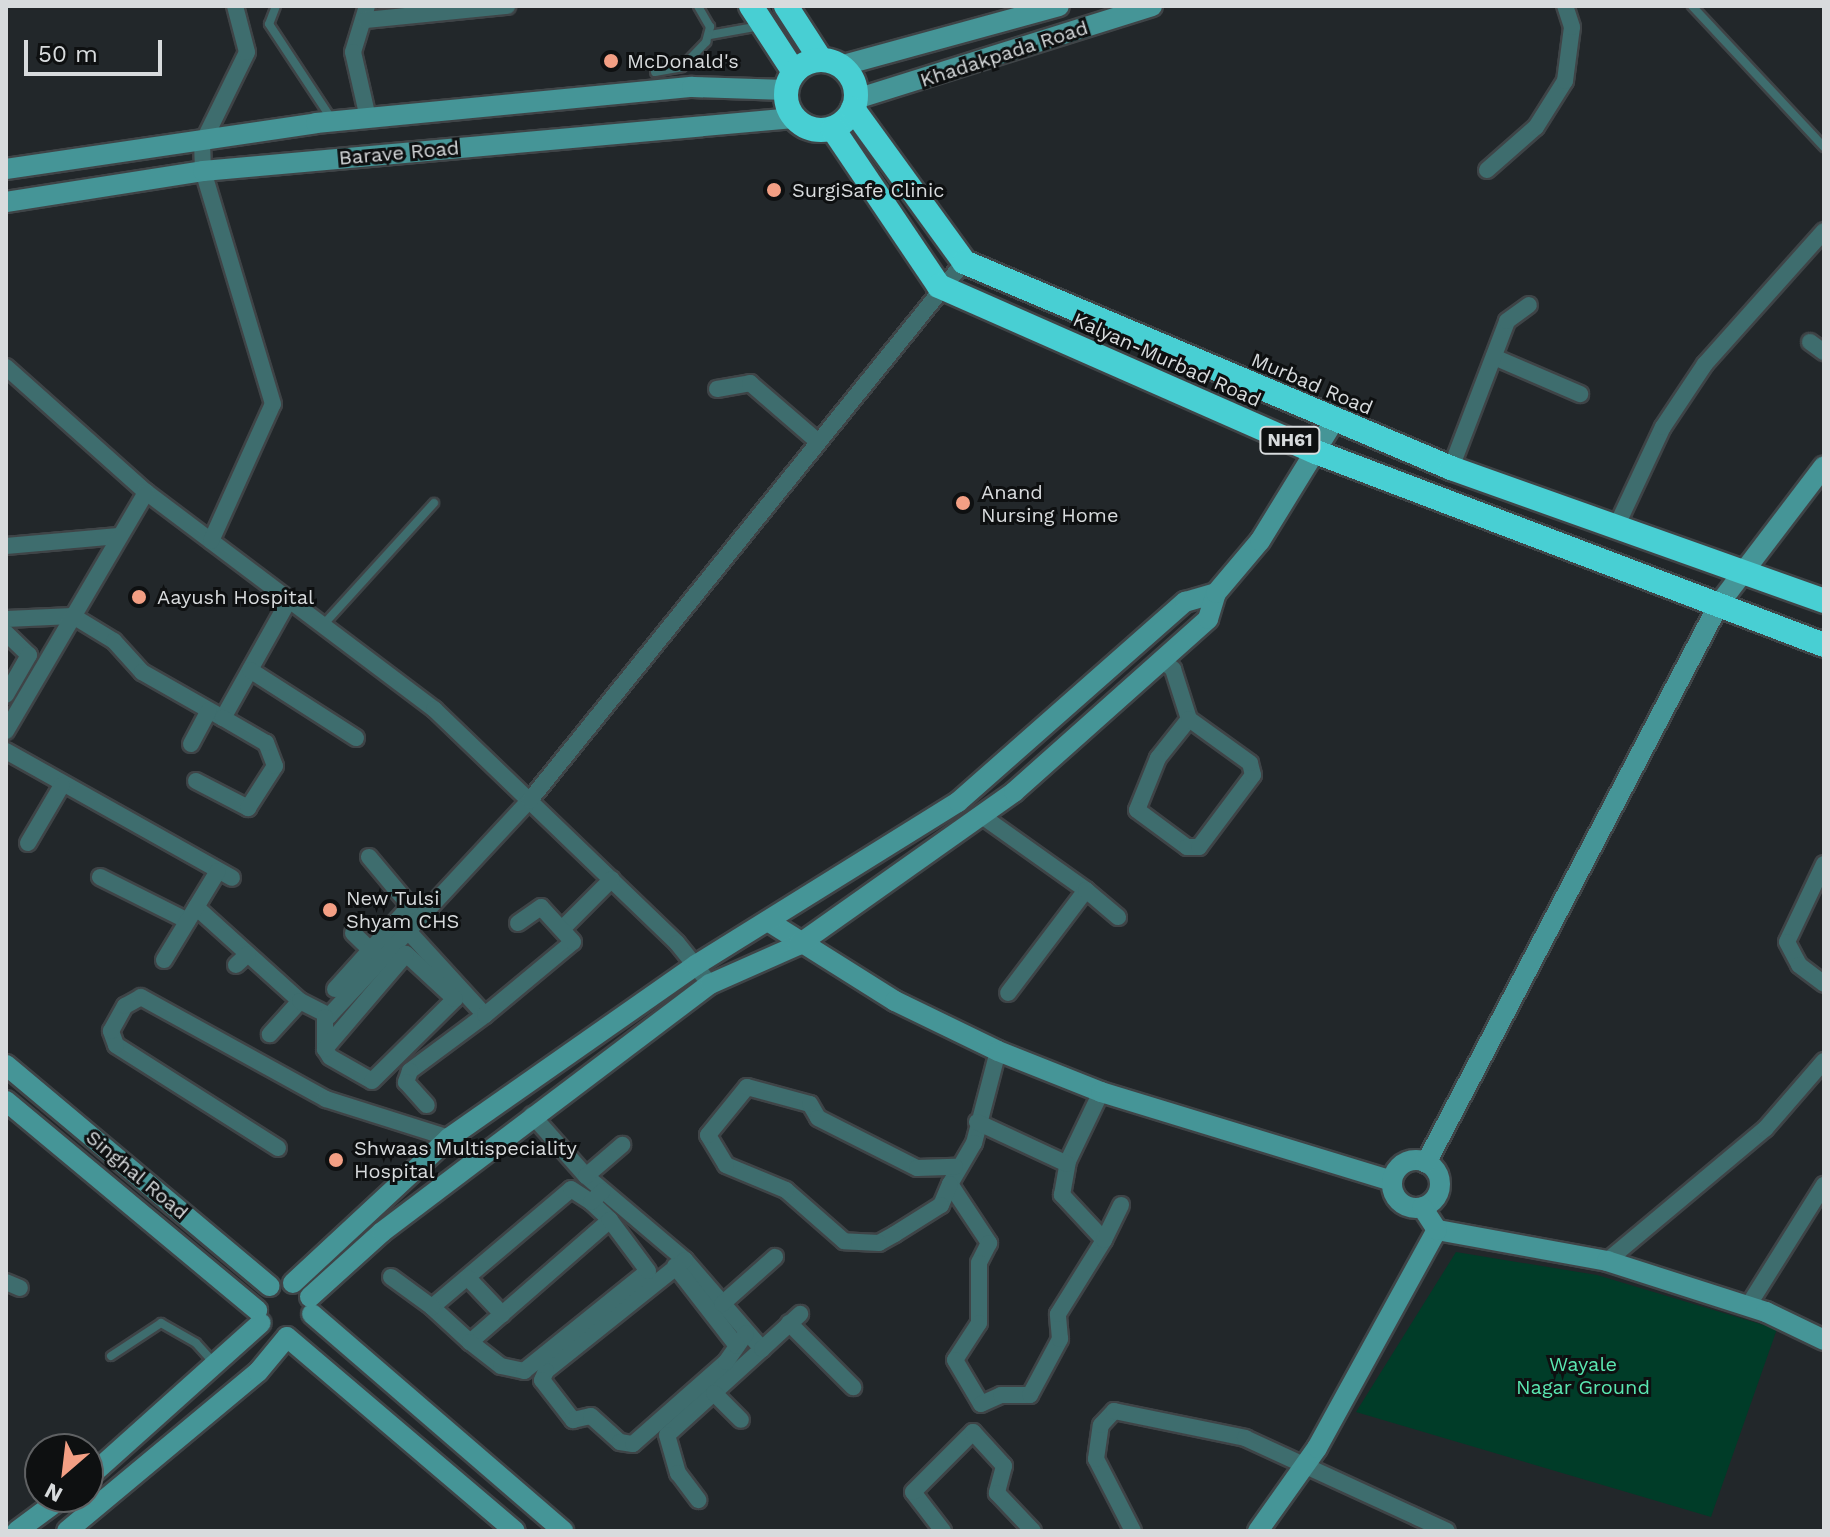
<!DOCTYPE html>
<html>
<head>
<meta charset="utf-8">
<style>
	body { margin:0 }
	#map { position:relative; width:1830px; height:1537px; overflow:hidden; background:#22272a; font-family:"Work Sans",sans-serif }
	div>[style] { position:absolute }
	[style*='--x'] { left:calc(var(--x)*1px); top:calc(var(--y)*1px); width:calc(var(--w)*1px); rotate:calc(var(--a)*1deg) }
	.green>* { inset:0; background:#003c28 }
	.roads { filter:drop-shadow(2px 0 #3f4447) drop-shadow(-2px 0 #3f4447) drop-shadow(0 2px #3f4447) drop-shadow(0 -2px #3f4447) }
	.lane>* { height:8px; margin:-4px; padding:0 4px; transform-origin:4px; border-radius:4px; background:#3e6d6e }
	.street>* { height:16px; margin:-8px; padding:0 8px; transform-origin:8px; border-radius:8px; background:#3e6d6e }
	.secondary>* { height:20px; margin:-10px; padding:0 10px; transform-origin:10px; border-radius:10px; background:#459597 }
	.secondary>.ring { margin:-10px; padding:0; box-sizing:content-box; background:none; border:20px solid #459597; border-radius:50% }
	.highway>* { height:24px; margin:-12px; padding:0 12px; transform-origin:12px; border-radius:12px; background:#48cfd3 }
	.highway>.ring { margin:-12px; padding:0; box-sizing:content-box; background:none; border:24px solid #48cfd3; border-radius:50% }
	.dots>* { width:22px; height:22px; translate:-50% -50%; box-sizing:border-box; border:4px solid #0e1011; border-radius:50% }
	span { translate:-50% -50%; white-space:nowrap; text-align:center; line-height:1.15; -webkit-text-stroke:6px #0e1011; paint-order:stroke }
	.shield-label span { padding:2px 6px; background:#0e1011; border:2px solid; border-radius:6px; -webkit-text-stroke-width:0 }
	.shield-label { font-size:18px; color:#d8dbdd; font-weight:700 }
	.street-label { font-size:20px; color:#d8dbdd }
	.poi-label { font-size:20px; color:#d8dbdd }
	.left { translate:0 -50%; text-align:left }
	.park-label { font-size:20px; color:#5ae7b1 }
	.frame { position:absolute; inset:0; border:8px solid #d8dbdd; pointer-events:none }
	.north { position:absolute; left:24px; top:1433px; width:80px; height:80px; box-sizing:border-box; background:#0e1011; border:2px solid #5f6163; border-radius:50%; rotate:208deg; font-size:22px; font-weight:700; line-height:32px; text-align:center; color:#d8dbdd }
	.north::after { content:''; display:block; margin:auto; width:28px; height:36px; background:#f39f84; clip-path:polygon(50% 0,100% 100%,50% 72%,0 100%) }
	.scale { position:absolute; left:24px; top:40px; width:138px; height:36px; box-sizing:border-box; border:4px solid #d8dbdd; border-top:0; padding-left:10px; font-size:24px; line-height:28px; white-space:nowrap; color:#d8dbdd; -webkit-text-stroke:6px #0e1011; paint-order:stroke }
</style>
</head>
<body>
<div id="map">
	<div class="green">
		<div style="clip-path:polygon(1456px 1252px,1597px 1275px,1777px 1329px,1711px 1517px,1356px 1412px)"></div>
	</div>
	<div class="roads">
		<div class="lane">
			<div style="--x:276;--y:6;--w:19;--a:111"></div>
			<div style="--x:269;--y:24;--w:113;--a:56.6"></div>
			<div style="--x:1692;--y:6;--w:193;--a:46.9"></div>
			<div style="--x:710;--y:35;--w:51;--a:-10.2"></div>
			<div style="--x:655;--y:72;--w:27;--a:-10"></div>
			<div style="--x:682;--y:67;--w:35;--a:-46"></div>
			<div style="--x:706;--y:42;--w:16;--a:-75"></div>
			<div style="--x:710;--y:27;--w:24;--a:-120"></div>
			<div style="--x:323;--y:625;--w:165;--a:-47.7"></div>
			<div style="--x:111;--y:1356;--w:60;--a:-33.4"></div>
			<div style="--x:161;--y:1323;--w:40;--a:29.7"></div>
			<div style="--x:196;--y:1343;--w:30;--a:48"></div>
		</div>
		<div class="street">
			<div style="--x:367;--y:6;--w:48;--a:106.9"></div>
			<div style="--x:353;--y:52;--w:68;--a:77.2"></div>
			<div style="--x:366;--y:20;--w:142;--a:-5.7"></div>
			<div style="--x:1487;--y:170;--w:65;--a:-41.3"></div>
			<div style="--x:1536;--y:127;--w:54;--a:-57.8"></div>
			<div style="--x:1565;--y:81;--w:54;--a:-82.6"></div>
			<div style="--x:1572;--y:27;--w:22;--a:-108"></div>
			<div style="--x:1810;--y:342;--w:17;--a:36"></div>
			<div style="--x:1494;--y:357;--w:94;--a:23.3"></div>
			<div style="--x:6;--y:367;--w:188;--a:41.8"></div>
			<div style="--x:146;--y:492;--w:361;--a:37"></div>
			<div style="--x:434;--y:709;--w:337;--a:43.9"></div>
			<div style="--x:677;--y:943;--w:53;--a:51.2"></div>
			<div style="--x:717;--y:389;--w:34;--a:-10"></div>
			<div style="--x:750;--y:383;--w:87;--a:40.8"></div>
			<div style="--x:1451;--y:468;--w:157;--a:-69.1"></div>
			<div style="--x:1507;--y:321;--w:27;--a:-36"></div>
			<div style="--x:1617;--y:525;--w:108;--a:-64.9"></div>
			<div style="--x:1663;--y:427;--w:76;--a:-56.3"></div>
			<div style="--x:1705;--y:364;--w:178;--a:-48.2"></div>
			<div style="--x:211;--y:541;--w:150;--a:-65.7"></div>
			<div style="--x:273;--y:404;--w:243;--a:-106.7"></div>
			<div style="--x:203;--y:171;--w:27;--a:-92"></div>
			<div style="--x:202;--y:144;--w:102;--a:-63.9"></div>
			<div style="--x:247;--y:52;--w:48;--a:-104.6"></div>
			<div style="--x:6;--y:546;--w:113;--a:-5.1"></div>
			<div style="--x:6;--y:619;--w:67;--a:-2.6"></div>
			<div style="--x:73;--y:616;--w:48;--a:31.4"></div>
			<div style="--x:114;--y:641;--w:42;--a:47.9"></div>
			<div style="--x:142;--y:672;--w:93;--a:29.6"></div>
			<div style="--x:223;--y:718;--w:135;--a:-60.8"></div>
			<div style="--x:6;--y:633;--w:32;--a:44"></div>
			<div style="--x:29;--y:655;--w:46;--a:119.9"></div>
			<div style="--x:1161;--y:659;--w:16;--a:40"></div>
			<div style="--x:1173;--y:669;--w:52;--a:72.3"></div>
			<div style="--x:1189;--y:719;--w:50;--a:128.5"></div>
			<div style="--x:1158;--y:758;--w:56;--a:112"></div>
			<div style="--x:1137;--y:810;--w:62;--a:36.5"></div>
			<div style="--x:1187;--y:847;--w:12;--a:0"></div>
			<div style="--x:1199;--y:847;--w:90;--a:-53.1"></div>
			<div style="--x:1253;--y:775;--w:12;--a:-104"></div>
			<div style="--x:1250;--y:763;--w:75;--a:-144.2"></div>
			<div style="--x:250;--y:670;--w:126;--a:32.7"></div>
			<div style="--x:6;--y:731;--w:277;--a:-59.6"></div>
			<div style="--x:191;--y:744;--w:38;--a:-62"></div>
			<div style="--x:6;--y:751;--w:259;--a:29.3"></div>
			<div style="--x:196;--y:781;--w:59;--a:27.4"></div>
			<div style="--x:248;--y:808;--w:50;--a:-57.3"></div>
			<div style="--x:275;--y:766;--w:25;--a:-111"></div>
			<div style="--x:266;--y:743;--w:50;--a:-149.8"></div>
			<div style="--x:982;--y:816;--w:128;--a:35.4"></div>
			<div style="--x:1086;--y:890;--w:129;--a:127.1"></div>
			<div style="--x:28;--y:843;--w:67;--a:-59.6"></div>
			<div style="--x:1824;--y:864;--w:86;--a:115.4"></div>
			<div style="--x:1787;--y:942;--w:26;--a:62"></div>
			<div style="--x:1799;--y:965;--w:31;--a:37"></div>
			<div style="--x:100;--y:877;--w:98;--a:26.6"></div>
			<div style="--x:1086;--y:890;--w:42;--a:40.2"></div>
			<div style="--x:196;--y:907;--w:140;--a:42.1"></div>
			<div style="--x:300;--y:1001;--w:45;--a:132.3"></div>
			<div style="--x:563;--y:928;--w:69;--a:-45"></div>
			<div style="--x:408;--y:931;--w:114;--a:47.5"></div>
			<div style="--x:485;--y:1015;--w:94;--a:143.3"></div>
			<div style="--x:410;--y:1071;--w:12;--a:110"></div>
			<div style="--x:406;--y:1082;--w:31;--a:48"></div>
			<div style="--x:353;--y:933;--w:33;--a:44"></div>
			<div style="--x:164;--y:960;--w:104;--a:-58.8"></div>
			<div style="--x:236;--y:965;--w:16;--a:-43"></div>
			<div style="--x:335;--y:989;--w:112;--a:-47.9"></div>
			<div style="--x:410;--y:906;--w:64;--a:-129.9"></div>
			<div style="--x:300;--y:1001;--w:33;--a:27"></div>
			<div style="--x:329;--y:1016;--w:295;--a:-47.1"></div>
			<div style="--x:530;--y:800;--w:691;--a:-51.11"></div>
			<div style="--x:485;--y:1015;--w:114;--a:-39.7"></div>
			<div style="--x:573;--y:942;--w:47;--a:-132.4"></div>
			<div style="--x:541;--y:907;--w:28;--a:145"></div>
			<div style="--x:325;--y:1017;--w:32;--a:90"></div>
			<div style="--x:325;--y:1049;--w:9;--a:58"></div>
			<div style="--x:330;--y:1057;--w:48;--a:29.7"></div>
			<div style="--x:372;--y:1081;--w:117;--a:-44.7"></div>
			<div style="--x:455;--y:999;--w:67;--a:-137.4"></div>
			<div style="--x:406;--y:954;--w:125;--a:130.5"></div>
			<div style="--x:998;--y:1051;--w:95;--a:104.6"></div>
			<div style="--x:974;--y:1143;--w:48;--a:120.3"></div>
			<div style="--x:950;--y:1184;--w:71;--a:56.5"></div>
			<div style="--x:989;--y:1243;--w:22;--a:117"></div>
			<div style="--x:979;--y:1263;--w:60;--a:90"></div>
			<div style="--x:979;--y:1323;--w:44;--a:123"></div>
			<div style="--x:955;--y:1360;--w:51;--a:59.4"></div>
			<div style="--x:981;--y:1404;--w:22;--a:-24"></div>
			<div style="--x:1001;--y:1395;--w:29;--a:0"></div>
			<div style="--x:1030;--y:1395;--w:64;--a:-61.8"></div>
			<div style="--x:1060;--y:1339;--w:25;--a:-95"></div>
			<div style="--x:1058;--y:1314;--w:87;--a:-58.1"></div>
			<div style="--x:1104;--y:1240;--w:62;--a:-133"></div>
			<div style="--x:1062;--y:1195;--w:35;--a:-80"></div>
			<div style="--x:1068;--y:1161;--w:76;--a:-64.4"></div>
			<div style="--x:532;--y:1115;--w:81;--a:48.5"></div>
			<div style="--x:586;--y:1176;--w:130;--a:40.3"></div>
			<div style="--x:685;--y:1260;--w:118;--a:49.1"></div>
			<div style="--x:762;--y:1349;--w:128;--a:137.8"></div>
			<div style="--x:667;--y:1435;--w:40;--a:74"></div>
			<div style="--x:678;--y:1473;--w:34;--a:53"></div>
			<div style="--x:977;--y:1122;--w:99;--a:25"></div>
			<div style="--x:278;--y:1148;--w:192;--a:-147.6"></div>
			<div style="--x:116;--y:1045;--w:15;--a:-110"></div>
			<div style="--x:111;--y:1031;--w:29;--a:-61"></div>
			<div style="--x:125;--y:1006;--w:18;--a:-29"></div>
			<div style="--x:141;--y:997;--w:211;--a:28.9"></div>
			<div style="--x:326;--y:1099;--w:129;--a:17.6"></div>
			<div style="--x:586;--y:1176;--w:48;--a:-40.7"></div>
			<div style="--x:950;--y:1184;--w:23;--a:113"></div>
			<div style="--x:941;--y:1205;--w:54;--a:147.8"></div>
			<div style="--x:895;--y:1234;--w:18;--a:151"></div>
			<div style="--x:879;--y:1243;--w:35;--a:-177"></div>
			<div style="--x:844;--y:1241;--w:77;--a:-138.7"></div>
			<div style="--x:786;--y:1190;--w:65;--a:-157.4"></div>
			<div style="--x:726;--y:1165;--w:35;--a:-121"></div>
			<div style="--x:708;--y:1135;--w:62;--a:-50.9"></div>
			<div style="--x:747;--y:1087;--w:65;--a:15.1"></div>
			<div style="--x:810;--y:1104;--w:16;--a:60"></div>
			<div style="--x:818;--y:1118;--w:111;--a:26.8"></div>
			<div style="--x:917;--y:1168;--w:38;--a:-2"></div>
			<div style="--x:591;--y:1202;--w:26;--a:43"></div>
			<div style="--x:610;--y:1220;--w:186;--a:138.9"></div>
			<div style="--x:470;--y:1342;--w:52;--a:-137.4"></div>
			<div style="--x:432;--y:1307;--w:182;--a:-40.3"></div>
			<div style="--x:571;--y:1189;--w:24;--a:33"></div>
			<div style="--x:591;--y:1202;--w:16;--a:-43"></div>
			<div style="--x:1104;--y:1240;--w:39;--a:-64"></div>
			<div style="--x:685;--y:1260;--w:178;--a:141.4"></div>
			<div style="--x:546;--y:1371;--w:10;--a:114"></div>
			<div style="--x:542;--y:1380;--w:51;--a:52.2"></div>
			<div style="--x:573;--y:1420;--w:18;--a:-13"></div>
			<div style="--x:591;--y:1416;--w:39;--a:42"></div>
			<div style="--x:620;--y:1442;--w:13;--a:9"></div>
			<div style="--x:633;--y:1444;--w:124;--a:-41.4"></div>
			<div style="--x:726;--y:1362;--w:35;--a:-55"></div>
			<div style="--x:1607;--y:1261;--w:206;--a:-39.9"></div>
			<div style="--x:1765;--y:1129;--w:90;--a:-49.1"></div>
			<div style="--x:675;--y:1266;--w:101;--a:52.2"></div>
			<div style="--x:391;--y:1277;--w:51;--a:36.2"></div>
			<div style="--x:468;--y:1278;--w:50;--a:46.6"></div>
			<div style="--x:6;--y:1282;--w:15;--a:23"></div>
			<div style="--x:722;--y:1304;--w:71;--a:-41.6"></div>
			<div style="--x:1748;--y:1306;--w:143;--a:-57.9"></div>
			<div style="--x:789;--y:1323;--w:91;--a:45"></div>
			<div style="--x:470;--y:1342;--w:39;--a:38"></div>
			<div style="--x:501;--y:1366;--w:24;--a:12"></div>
			<div style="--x:524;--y:1371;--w:159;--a:-38.9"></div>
			<div style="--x:648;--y:1271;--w:64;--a:-126.7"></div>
			<div style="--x:762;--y:1349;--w:52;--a:-42.6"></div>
			<div style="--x:714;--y:1393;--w:38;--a:45"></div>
			<div style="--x:943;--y:1531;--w:49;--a:-127.6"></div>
			<div style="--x:913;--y:1492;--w:85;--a:-45"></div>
			<div style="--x:973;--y:1432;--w:46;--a:47.6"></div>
			<div style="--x:1004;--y:1466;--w:28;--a:105"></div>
			<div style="--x:997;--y:1493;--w:52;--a:46.5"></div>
			<div style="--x:1133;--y:1531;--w:81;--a:-117.2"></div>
			<div style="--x:1096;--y:1459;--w:34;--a:-82"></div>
			<div style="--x:1101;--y:1425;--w:19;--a:-47"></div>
			<div style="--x:1114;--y:1411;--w:134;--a:11.6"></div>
			<div style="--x:1245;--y:1438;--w:222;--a:24.7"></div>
		</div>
		<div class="secondary">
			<div style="--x:840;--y:66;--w:227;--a:-15.3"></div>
			<div style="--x:856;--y:99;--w:310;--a:-17.4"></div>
			<div style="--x:6;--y:169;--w:313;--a:-8.4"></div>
			<div style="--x:316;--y:123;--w:378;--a:-5.5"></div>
			<div style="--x:692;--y:87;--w:94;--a:1.8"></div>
			<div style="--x:6;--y:202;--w:199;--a:-8.9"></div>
			<div style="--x:203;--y:171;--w:593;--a:-5.12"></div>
			<div style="--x:771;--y:923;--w:146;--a:32.2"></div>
			<div style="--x:895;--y:1001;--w:114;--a:25.9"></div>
			<div style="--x:998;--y:1051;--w:111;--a:21.7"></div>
			<div style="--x:1101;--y:1092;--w:304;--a:17"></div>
			<div style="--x:6;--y:1065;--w:344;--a:40"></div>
			<div style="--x:6;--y:1101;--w:327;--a:39.8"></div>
			<div class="ring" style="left:1392px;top:1160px;width:28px;height:28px"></div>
			<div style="--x:1426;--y:1163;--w:631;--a:-62.34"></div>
			<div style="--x:1719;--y:604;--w:173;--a:-52.7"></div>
			<div style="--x:1437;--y:1230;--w:173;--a:10.3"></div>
			<div style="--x:1607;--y:1261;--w:167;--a:17.8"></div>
			<div style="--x:1766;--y:1312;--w:64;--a:25.8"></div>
			<div style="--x:293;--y:1283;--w:213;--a:-42.9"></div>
			<div style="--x:449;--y:1138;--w:302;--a:-35"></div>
			<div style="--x:696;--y:965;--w:309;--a:-31.9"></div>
			<div style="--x:958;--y:802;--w:303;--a:-41.4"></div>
			<div style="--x:1185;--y:602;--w:32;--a:-16"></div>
			<div style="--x:310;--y:1297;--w:97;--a:-42.1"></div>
			<div style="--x:382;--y:1232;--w:411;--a:-37.1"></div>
			<div style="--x:710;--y:984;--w:96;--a:-23.9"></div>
			<div style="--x:798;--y:945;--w:265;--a:-35.3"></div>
			<div style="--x:1014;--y:792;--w:260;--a:-41.7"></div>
			<div style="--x:1208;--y:619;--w:27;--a:-73"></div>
			<div style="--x:1216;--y:593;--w:68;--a:-49.8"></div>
			<div style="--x:1260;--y:541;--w:143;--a:-58.4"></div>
			<div style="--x:312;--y:1314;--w:332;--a:40.8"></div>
			<div style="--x:88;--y:1478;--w:232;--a:-41.9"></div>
			<div style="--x:17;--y:1531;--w:57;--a:-36.5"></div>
			<div style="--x:67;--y:1531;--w:249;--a:-39.8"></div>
			<div style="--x:258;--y:1372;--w:45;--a:-50.4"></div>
			<div style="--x:287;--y:1337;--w:299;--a:40.4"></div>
			<div style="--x:1258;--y:1531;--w:102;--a:-54.6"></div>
			<div style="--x:1317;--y:1448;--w:249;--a:-61.2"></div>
			<div style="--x:1437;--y:1230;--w:27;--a:-123"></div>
		</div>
		<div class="highway">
			<div style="--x:751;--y:6;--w:79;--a:56.9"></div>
			<div style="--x:786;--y:6;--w:64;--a:57.1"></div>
			<div class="ring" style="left:786px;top:60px;width:46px;height:46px"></div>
			<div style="--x:853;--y:109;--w:189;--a:54"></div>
			<div style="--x:964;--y:262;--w:529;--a:22.93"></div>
			<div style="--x:1451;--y:468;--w:396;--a:19.6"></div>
			<div style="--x:833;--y:129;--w:189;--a:56"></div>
			<div style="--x:939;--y:286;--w:412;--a:23.8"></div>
			<div style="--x:1316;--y:452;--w:543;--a:20.8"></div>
		</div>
	</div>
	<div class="dots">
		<div style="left:611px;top:61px;background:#f39f84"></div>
		<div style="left:774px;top:190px;background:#f39f84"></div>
		<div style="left:963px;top:503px;background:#f39f84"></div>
		<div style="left:139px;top:597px;background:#f39f84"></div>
		<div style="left:330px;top:910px;background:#f39f84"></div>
		<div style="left:336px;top:1160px;background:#f39f84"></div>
	</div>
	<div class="shield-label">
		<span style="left:1290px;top:440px">NH61</span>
	</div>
	<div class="street-label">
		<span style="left:1004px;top:54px;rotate:-18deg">Khadakpada Road</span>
		<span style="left:399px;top:153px;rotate:-5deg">Barave Road</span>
		<span style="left:1167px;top:360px;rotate:24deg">Kalyan-Murbad Road</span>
		<span style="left:1312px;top:384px;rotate:23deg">Murbad Road</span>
		<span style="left:137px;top:1175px;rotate:40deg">Singhal Road</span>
	</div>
	<div class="poi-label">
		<span class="left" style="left:627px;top:61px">McDonald's</span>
		<span class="left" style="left:792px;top:190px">SurgiSafe Clinic</span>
		<span class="left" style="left:981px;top:504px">Anand<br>Nursing Home</span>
		<span class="left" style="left:157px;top:597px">Aayush Hospital</span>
		<span class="left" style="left:346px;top:910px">New Tulsi<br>Shyam CHS</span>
		<span class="left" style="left:354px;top:1160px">Shwaas Multispeciality<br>Hospital</span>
	</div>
	<div class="park-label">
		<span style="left:1583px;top:1376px">Wayale<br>Nagar Ground</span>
	</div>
	<div class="frame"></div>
	<div class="north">N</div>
	<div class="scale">50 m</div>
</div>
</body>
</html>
